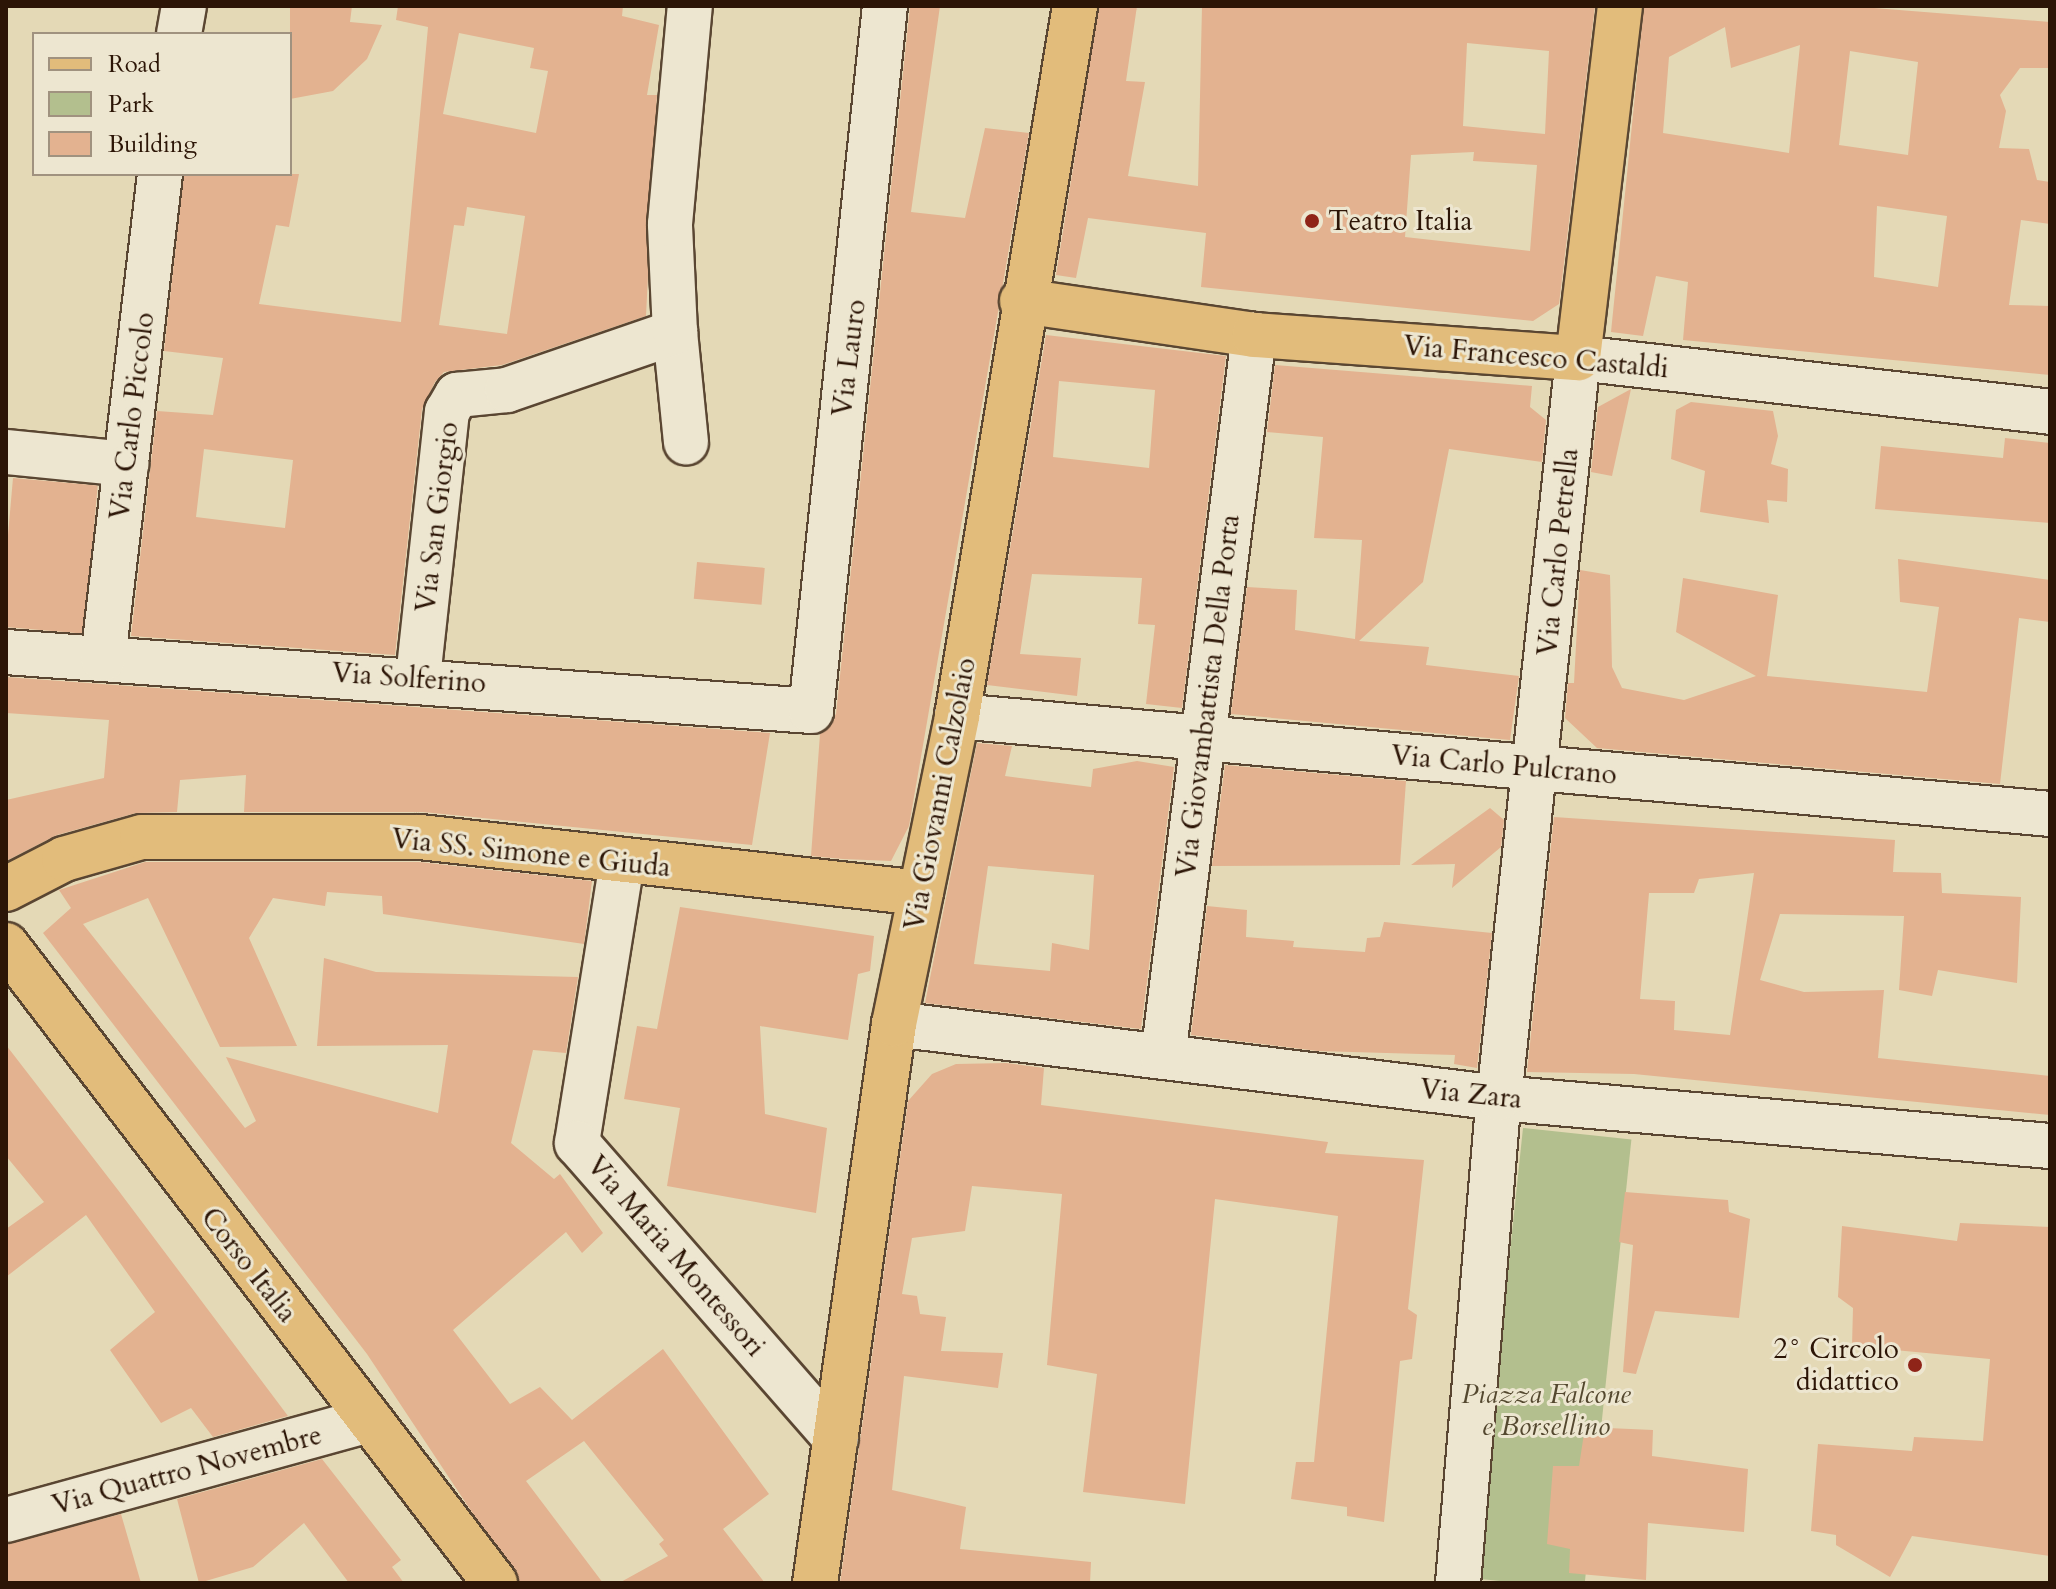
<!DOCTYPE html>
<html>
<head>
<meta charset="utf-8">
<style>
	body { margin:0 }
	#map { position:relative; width:2056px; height:1589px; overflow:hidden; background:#e4d9b6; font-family:Cardo,serif }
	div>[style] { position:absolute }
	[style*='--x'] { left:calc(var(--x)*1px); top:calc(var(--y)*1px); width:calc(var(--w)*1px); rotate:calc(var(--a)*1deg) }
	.green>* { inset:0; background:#b3bf8e; transform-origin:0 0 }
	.building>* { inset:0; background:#e3b290; transform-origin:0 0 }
	.roads { filter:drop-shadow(2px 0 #5a4632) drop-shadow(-2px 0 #5a4632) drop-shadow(0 2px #5a4632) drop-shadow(0 -2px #5a4632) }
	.minor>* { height:44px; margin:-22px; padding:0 22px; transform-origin:22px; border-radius:22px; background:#ede6d0 }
	.major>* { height:44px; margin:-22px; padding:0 22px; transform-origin:22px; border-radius:22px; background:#e2bc7b }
	.dots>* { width:22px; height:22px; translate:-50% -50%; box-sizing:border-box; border:4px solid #ede6d0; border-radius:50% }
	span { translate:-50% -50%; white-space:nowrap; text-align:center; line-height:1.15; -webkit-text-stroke:6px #ede6d0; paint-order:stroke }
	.poi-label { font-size:28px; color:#2c1506 }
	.left { translate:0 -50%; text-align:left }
	.right { translate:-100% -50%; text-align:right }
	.street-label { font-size:28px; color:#2c1506 }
	.park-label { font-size:28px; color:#54482f; font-style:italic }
	.frame { position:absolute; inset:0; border:8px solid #2c1506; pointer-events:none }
	.legend { position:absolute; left:32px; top:32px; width:260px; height:144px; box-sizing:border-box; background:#ede6d0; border:2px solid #a0927f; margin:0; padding:10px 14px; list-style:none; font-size:24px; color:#2c1506 }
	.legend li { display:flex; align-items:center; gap:16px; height:40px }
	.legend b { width:40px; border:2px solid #a0927f }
</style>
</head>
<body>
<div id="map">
	<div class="green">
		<div style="left:1523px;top:1128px;width:109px;height:453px;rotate:6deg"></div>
	</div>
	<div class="building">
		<div style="clip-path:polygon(290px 6px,352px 6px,350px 22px,382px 25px,367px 59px,333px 91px,290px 99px)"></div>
		<div style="clip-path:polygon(evenodd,398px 6px,623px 6px,622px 16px,659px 25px,647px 95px,657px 95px,646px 316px,502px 365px,444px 372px,435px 382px,422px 409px,395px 655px,131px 636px,157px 411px,213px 415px,223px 358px,164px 351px,184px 174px,299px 174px,289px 227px,276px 225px,259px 304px,401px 322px,428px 27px,396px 20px,398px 6px,459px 33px,534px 48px,530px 68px,548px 71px,536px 133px,443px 114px,459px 33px,398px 6px,467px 207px,525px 216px,507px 334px,439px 325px,454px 225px,464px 226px,467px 207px,398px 6px,204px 449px,293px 460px,285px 528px,196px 517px,204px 449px)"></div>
		<div style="clip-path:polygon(910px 6px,940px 6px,911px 212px,965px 218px,985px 128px,1029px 133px,909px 826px,891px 861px,843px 859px,811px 856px,820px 734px,836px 714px)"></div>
		<div style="clip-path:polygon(evenodd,1099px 6px,1137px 6px,1126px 81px,1145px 82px,1128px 176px,1198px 186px,1202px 6px,1595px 6px,1559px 304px,1533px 321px,1201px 287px,1206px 233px,1088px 218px,1076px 278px,1056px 275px,1099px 6px,1467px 43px,1549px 51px,1545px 134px,1463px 126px,1467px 43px,1099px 6px,1474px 152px,1473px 161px,1537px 165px,1530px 251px,1405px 237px,1411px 155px,1474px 152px)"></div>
		<div style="clip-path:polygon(evenodd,1644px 6px,1849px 6px,2050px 22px,2050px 68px,2020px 68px,2000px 95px,2006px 111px,1999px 148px,2029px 149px,2037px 180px,2050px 182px,2050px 224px,2021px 220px,2009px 305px,2050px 306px,2050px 375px,1683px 340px,1688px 282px,1656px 276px,1643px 336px,1611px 332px,1644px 6px,1725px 27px,1731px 68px,1800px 45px,1789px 153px,1663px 133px,1669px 57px,1725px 27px,1644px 6px,1850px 51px,1918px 62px,1908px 155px,1839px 145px,1850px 51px,1644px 6px,1877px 206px,1947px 216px,1938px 287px,1874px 277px,1877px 206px)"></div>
		<div style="clip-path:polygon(evenodd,1046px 335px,1226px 356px,1182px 708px,1146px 704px,1155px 625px,1138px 624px,1142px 578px,1032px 574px,1020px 654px,1081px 658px,1077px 696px,987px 685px,1046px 335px,1059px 381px,1155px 390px,1149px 468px,1053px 457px,1059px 381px)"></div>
		<div style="clip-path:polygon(1275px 365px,1532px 386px,1530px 407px,1546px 420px,1542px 462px,1449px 449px,1423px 582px,1359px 641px,1429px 647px,1426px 665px,1519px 676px,1510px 740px,1231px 714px,1247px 587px,1297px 590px,1295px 630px,1355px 639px,1362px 540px,1314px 538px,1323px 437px,1267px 432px)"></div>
		<div style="clip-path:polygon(1631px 389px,1612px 476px,1591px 472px,1598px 407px)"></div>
		<div style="clip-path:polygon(1691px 402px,1773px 411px,1778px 436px,1771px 464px,1788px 469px,1787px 502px,1767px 500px,1769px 523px,1700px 512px,1705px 471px,1671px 459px,1676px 410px)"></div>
		<div style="clip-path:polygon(2005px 438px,2050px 443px,2050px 523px,1875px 509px,1881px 446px,2003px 458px)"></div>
		<div style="left:13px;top:478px;width:85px;height:149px;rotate:5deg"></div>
		<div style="clip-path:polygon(1898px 559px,2050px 580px,2050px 622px,2019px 618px,2000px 784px,1597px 748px,1565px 718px,1568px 683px,1574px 683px,1580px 570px,1610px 575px,1612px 667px,1622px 688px,1684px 700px,1756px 676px,1676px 632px,1683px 578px,1778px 595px,1767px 676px,1927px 692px,1939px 607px,1900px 602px)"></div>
		<div style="left:697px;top:562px;width:68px;height:37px;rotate:5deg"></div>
		<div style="clip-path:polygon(6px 677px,770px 733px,752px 845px,423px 812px,244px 812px,246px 775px,180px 780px,177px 812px,136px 813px,57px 835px,6px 861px,6px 800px,104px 778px,109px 720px,6px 713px)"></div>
		<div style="clip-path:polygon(evenodd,977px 743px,1012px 746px,1005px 776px,1091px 787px,1093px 769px,1137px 761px,1174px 767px,1141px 1029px,925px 1003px,977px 743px,988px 866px,1094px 875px,1089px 950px,1052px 943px,1050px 971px,974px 964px,988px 866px)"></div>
		<div style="clip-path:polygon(1225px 765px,1406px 781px,1400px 865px,1212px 866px)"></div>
		<div style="clip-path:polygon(1490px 808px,1504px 820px,1501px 847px,1452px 888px,1455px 864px,1411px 865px)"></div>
		<div style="clip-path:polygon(evenodd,1554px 817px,1895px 840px,1893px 872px,1941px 873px,1942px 893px,2021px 897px,2017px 983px,1938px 970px,1932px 996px,1899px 990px,1904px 916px,1780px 914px,1760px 980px,1804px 992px,1884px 990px,1878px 1058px,2050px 1076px,2050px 1115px,1634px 1074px,1527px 1072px,1554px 817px,1754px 873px,1730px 1035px,1674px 1030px,1675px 1001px,1640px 999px,1649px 893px,1694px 893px,1699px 879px,1754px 873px)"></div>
		<div style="clip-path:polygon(145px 862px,419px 862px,592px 881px,584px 944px,383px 914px,382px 896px,327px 892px,325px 906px,273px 898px,249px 938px,297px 1046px,220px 1047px,148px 898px,83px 924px,245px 1128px,256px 1121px,226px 1057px,438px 1113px,448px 1045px,317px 1046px,324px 958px,376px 972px,578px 977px,566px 1053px,533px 1050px,511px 1143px,554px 1179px,560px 1174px,603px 1233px,582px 1253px,566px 1232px,453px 1330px,510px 1404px,540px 1387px,572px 1420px,663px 1349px,769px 1494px,723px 1529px,765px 1583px,619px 1583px,668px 1556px,659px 1544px,664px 1540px,584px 1441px,526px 1481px,603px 1583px,519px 1583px,367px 1354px,43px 933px,71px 908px,59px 890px)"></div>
		<div style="clip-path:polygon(1207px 906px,1247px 910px,1246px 937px,1294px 941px,1293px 947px,1365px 952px,1367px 938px,1380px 937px,1384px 922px,1492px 933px,1477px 1068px,1454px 1064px,1455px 1055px,1318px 1051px,1191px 1035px)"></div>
		<div style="clip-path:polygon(680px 907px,874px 936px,870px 971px,858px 974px,848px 1040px,760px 1026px,765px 1114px,827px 1128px,816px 1213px,667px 1186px,680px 1108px,624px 1099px,637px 1026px,657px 1029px)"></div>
		<div style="clip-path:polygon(6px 1045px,118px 1190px,288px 1416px,213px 1437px,191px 1408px,161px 1423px,110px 1350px,155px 1312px,86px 1215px,6px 1277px,6px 1229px,44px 1202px,6px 1156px)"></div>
		<div style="clip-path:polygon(1006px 1063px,1044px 1068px,1041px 1105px,1328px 1142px,1325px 1153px,1424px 1160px,1408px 1309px,1417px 1315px,1412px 1359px,1400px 1361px,1384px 1522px,1347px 1516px,1347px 1507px,1291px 1499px,1296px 1462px,1314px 1462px,1338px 1216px,1215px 1199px,1185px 1504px,1083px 1492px,1097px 1374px,1047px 1365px,1062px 1194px,972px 1186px,965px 1231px,912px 1238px,902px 1294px,917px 1296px,920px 1314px,946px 1317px,941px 1351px,1003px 1353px,998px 1388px,904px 1376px,892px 1490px,966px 1507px,960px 1549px,1091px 1562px,1090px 1583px,840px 1583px,908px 1101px,932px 1074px,956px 1064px)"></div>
		<div style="clip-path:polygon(1625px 1192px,1728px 1200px,1729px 1212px,1750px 1219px,1739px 1318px,1655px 1311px,1636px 1374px,1623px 1372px,1633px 1245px,1619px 1242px)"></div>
		<div style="clip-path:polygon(1960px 1223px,2050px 1227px,2050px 1556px,1912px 1536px,1890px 1577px,1836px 1545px,1836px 1535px,1811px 1531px,1818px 1444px,1912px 1451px,1914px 1437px,1983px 1441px,1990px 1359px,1852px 1346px,1853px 1308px,1838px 1297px,1842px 1226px,1957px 1241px)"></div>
		<div style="clip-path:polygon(1585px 1427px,1653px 1430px,1652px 1456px,1748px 1469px,1744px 1532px,1648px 1523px,1646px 1580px,1569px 1573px,1570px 1549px,1547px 1544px,1553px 1466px,1579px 1466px)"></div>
		<div style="clip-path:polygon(322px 1459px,401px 1560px,392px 1567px,404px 1583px,349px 1583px,304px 1523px,253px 1567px,199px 1583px,177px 1499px)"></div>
		<div style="clip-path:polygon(121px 1514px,141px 1583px,6px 1583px,6px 1544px)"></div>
	</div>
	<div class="roads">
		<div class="minor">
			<div style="--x:179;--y:34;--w:28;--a:-80"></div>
			<div style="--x:675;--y:332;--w:111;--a:84.3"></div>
			<div style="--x:6;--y:452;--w:121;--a:5.7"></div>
			<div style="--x:6;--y:652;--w:807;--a:4.19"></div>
			<div style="--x:811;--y:711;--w:709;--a:-84.01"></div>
			<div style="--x:103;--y:659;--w:488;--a:-83.3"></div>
			<div style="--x:418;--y:678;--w:268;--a:-83.8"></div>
			<div style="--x:447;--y:412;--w:20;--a:-60"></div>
			<div style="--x:457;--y:395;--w:50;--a:-5.7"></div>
			<div style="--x:507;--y:390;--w:178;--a:-19"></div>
			<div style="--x:675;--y:332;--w:108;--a:-92.7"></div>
			<div style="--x:670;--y:224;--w:219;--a:-84.8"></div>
			<div style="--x:957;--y:716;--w:1097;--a:5.12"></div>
			<div style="--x:622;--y:862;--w:285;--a:99.1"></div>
			<div style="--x:577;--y:1143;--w:393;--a:48.8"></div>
			<div style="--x:894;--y:1024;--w:610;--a:6.97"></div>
			<div style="--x:1499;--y:1098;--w:553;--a:4.98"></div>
			<div style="--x:1163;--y:1057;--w:728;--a:-82.82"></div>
			<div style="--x:6;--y:1520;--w:377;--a:-15.4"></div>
			<div style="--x:1458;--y:1583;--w:487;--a:-85.2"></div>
			<div style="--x:1499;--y:1098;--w:744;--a:-83.91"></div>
			<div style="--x:1578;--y:358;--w:475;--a:6.5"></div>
		</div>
		<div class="major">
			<div style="--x:1022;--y:301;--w:234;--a:8.3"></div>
			<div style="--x:1254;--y:335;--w:325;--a:4.1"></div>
			<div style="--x:1578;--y:358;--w:354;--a:-83.2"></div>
			<div style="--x:6;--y:889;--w:65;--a:-27.3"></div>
			<div style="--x:64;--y:859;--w:81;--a:-15.8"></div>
			<div style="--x:142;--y:837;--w:278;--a:0"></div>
			<div style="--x:420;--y:837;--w:504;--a:6.38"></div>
			<div style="--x:6;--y:945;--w:804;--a:52.53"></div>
			<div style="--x:815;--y:1583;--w:565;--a:-81.96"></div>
			<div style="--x:894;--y:1024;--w:314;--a:-78.4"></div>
			<div style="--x:957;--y:716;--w:720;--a:-80.56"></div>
		</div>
	</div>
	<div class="dots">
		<div style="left:1312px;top:221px;background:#8f2418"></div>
		<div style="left:1915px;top:1365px;background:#8f2418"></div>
	</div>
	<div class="poi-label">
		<span class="left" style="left:1328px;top:221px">Teatro Italia</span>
		<span class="right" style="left:1899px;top:1365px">2° Circolo<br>didattico</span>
	</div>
	<div class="street-label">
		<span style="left:1536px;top:357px;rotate:5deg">Via Francesco Castaldi</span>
		<span style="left:849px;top:358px;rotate:-83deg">Via Lauro</span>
		<span style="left:132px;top:416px;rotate:-83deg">Via Carlo Piccolo</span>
		<span style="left:437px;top:517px;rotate:-83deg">Via San Giorgio</span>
		<span style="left:1558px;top:552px;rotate:-84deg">Via Carlo Petrella</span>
		<span style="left:409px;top:678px;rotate:4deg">Via Solferino</span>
		<span style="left:1208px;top:696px;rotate:-83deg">Via Giovambattista Della Porta</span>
		<span style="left:1504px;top:765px;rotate:5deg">Via Carlo Pulcrano</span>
		<span style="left:940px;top:794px;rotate:-79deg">Via Giovanni Calzolaio</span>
		<span style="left:531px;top:853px;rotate:6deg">Via SS. Simone e Giuda</span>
		<span style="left:1471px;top:1094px;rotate:6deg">Via Zara</span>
		<span style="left:676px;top:1256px;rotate:49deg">Via Maria Montessori</span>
		<span style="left:249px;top:1265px;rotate:52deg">Corso Italia</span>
		<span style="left:187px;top:1470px;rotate:-15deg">Via Quattro Novembre</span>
	</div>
	<div class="park-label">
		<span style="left:1546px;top:1410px">Piazza Falcone<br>e Borsellino</span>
	</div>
	<div class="frame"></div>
	<ul class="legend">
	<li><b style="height:10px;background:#e2bc7b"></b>Road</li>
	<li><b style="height:22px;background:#b3bf8e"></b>Park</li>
	<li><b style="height:22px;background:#e3b290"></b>Building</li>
	</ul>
</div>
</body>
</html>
